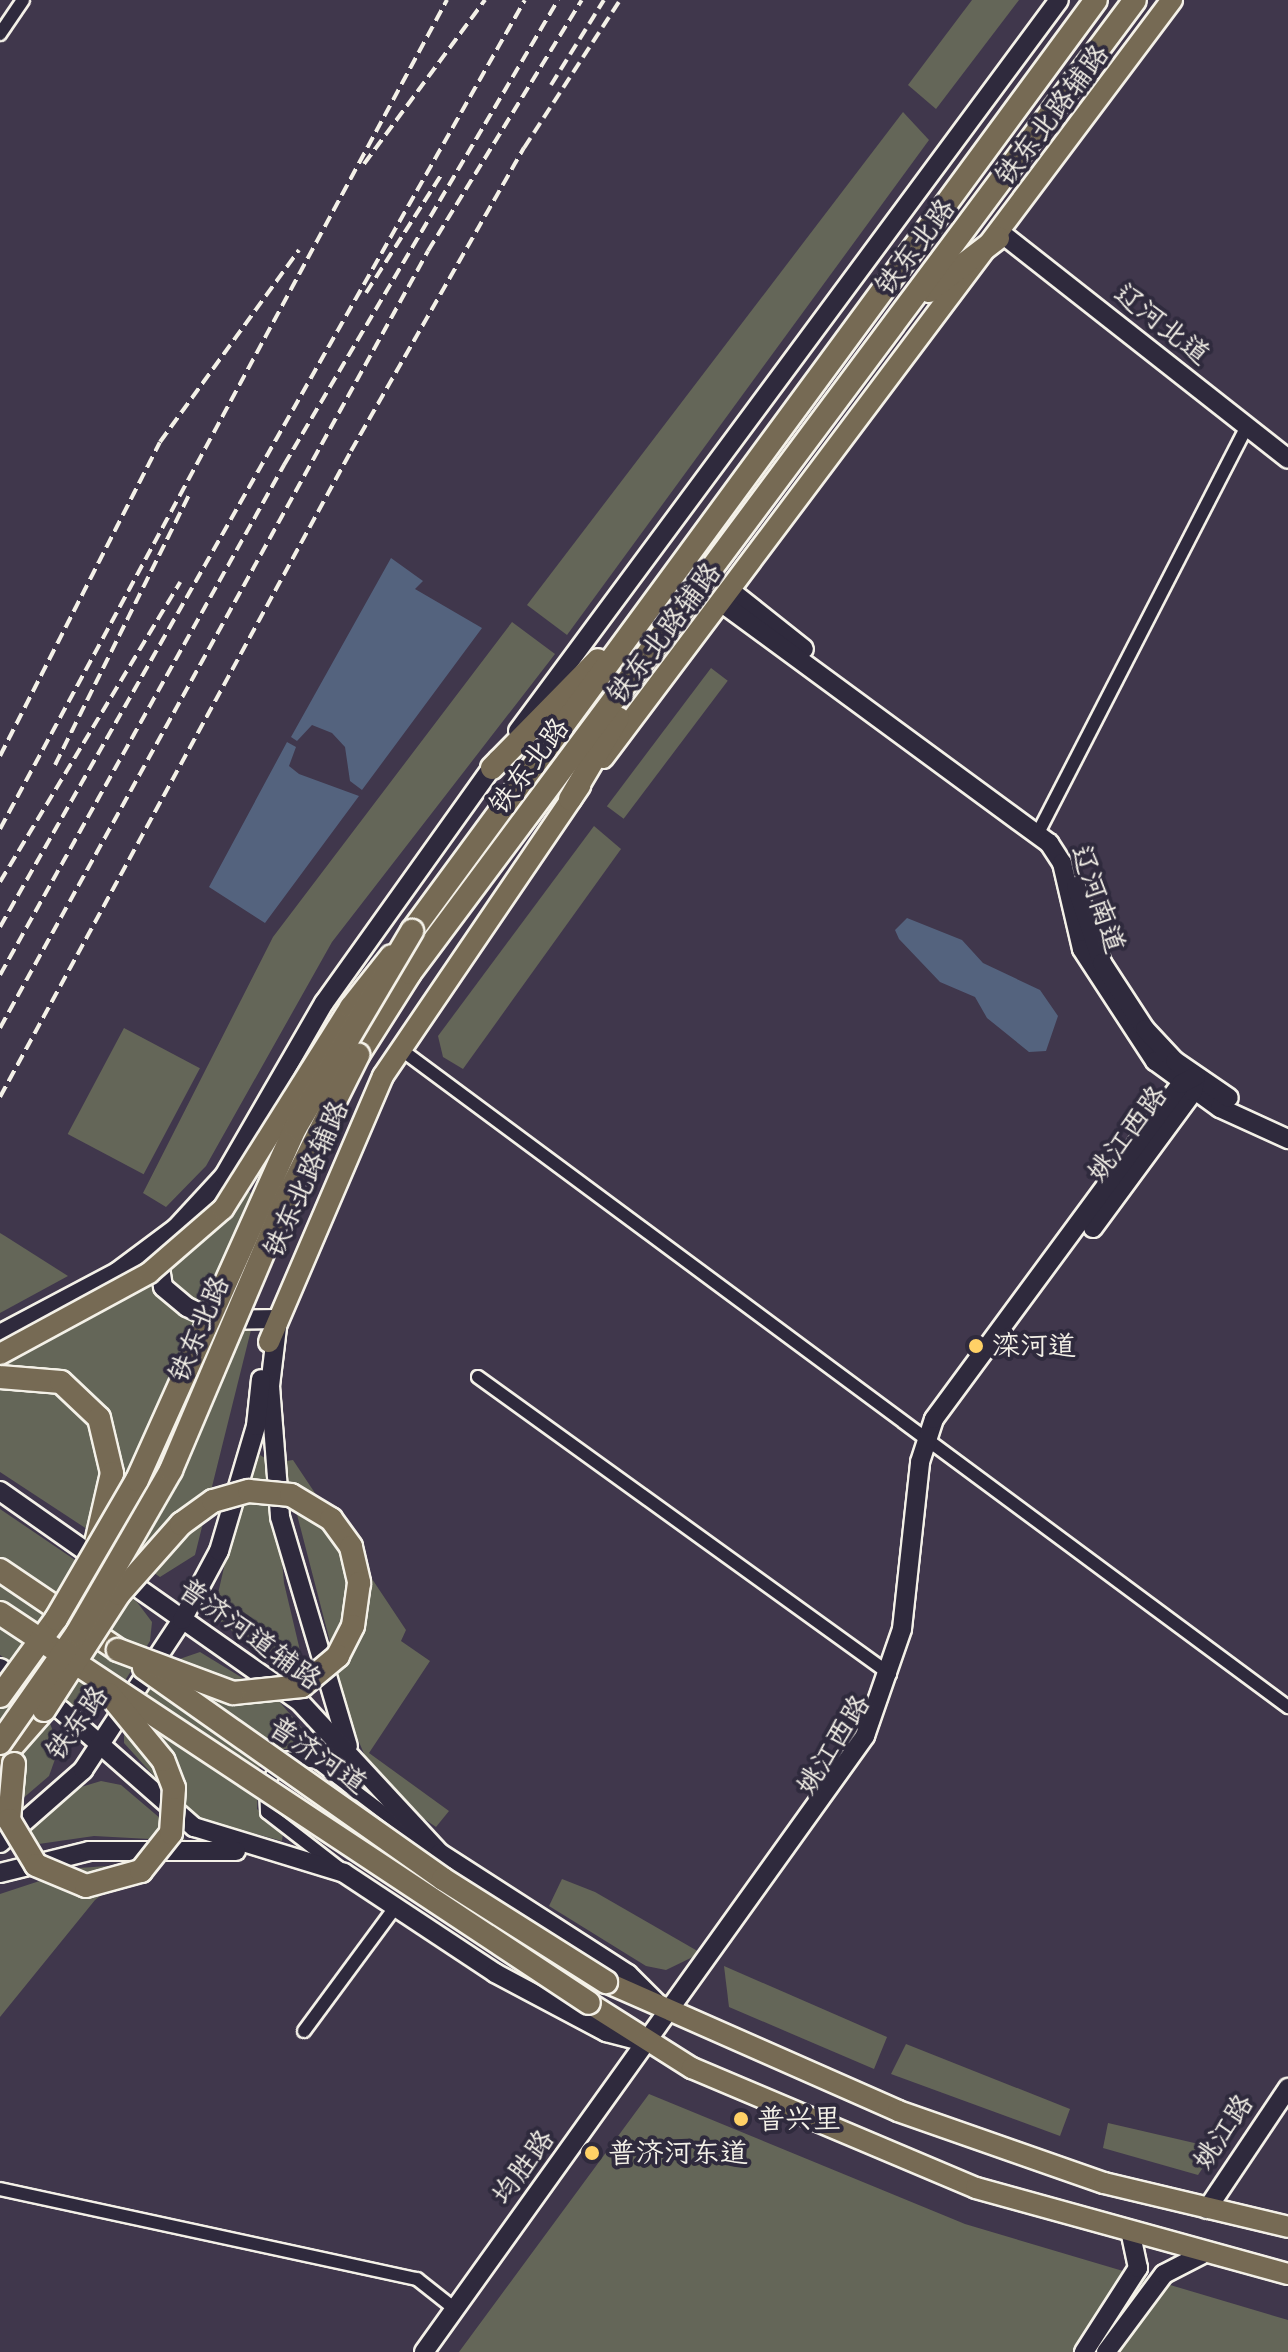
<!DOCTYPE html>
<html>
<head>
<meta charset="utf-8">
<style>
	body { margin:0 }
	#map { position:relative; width:1288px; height:2352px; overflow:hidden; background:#40374c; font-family:Caveat,"LXGW WenKai TC",sans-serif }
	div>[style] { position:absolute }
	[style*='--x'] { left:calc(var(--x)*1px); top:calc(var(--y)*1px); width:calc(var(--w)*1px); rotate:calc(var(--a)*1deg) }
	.green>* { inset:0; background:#646658; transform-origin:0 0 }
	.water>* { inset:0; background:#54637e }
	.roads { filter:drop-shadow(2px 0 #f4f1e8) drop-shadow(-2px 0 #f4f1e8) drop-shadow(0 2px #f4f1e8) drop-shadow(0 -2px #f4f1e8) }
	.street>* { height:12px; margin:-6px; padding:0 6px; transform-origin:6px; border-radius:6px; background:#2f2a3d }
	.secondary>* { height:18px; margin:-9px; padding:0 9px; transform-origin:9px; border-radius:9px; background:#2f2a3d }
	.primary>* { height:20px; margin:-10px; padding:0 10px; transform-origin:10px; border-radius:10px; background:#766a54 }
	.highway>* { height:22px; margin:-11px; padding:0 11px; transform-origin:11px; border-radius:11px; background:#766a54 }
	.rail>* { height:4px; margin-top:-2px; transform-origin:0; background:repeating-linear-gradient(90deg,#f4f1e8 0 12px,transparent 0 18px) }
	.bridges { filter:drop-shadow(2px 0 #f4f1e8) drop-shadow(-2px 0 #f4f1e8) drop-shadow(0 2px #f4f1e8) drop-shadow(0 -2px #f4f1e8) }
	.primary-bridge>* { height:20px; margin:-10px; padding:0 10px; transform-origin:10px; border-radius:10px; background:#766a54 }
	.highway-bridge>* { height:22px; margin:-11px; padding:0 11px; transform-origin:11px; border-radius:11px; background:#766a54 }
	.dots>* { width:22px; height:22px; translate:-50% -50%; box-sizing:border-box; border:4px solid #2f2a3d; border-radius:50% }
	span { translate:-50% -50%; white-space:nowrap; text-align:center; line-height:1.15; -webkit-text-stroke:8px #2f2a3d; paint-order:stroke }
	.street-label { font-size:28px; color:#f4f1e8 }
	.poi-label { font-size:28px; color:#f4f1e8 }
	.left { translate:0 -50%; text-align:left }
</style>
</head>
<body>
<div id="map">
	<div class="green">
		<div style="clip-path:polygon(972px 0,1019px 0,936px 109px,908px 85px)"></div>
		<div style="clip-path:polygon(903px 112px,929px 140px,567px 635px,527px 605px)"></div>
		<div style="clip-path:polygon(512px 622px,555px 654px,332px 942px,206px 1166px,166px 1207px,143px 1193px,273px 937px)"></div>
		<div style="left:711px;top:668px;width:21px;height:173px;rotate:37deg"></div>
		<div style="clip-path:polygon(594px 826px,621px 849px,463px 1069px,443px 1057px,438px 1036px)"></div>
		<div style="left:124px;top:1028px;width:86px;height:120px;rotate:28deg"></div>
		<div style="clip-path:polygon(248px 1190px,253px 1196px,205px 1310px,162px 1275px)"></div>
		<div style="clip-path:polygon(0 1233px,5px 1236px,68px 1276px,0 1313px)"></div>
		<div style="clip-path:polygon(153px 1281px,162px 1299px,218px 1332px,251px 1330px,195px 1555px,160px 1577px,0 1472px,0 1365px)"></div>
		<div style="clip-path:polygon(260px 1455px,273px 1463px,284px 1583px,311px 1697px,213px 1615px,245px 1477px)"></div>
		<div style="clip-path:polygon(293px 1460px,406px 1630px,401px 1641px,430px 1661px,369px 1753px,449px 1811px,436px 1827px,401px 1803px,367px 1761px,351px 1723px,286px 1472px,286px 1461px)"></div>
		<div style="clip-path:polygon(0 1509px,137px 1602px,152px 1622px,150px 1641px,114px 1698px,74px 1706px,0 1655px)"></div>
		<div style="clip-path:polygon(200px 1652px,277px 1699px,315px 1743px,280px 1750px,259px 1768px,257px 1809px,283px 1833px,282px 1841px,191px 1817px,124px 1743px,124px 1727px,168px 1663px)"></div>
		<div style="clip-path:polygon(0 1685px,48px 1718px,59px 1748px,49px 1776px,0 1818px)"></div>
		<div style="clip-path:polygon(101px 1781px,121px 1785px,187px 1841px,94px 1836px,11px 1848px,81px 1787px)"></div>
		<div style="clip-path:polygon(121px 1865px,130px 1873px,95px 1900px,0 2017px,0 1894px,79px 1868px)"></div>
		<div style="clip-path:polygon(562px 1879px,595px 1892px,701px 1953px,666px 1970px,646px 1966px,549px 1906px)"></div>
		<div style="clip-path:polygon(724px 1966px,887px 2037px,874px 2069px,729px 2007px)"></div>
		<div style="clip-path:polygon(906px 2044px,1070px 2109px,1060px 2136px,891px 2074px)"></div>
		<div style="clip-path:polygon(649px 2094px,965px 2224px,1288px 2320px,1288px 2352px,459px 2352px)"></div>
		<div style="clip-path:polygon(1108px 2123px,1216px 2148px,1198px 2175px,1103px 2148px)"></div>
	</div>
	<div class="water">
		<div style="clip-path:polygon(391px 558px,423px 581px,415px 589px,482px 628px,362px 790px,350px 781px,345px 747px,332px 733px,312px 725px,297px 741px,291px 737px)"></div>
		<div style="clip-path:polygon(287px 742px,296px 747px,289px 766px,299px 774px,359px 796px,265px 923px,209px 887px)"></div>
		<div style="clip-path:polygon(907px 918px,962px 940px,983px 963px,1040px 990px,1058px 1016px,1046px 1051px,1029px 1052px,987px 1018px,975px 997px,940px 982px,899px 939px,895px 930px)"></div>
	</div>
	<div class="roads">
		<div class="street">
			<div style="--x:0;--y:34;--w:41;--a:-55.9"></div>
			<div style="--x:1038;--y:833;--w:458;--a:-62.8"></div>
			<div style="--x:399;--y:1048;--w:1107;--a:36.55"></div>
			<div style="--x:478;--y:1377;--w:508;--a:35.79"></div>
			<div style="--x:343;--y:1871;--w:96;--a:-142.2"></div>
			<div style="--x:267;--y:1812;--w:28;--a:-92"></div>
			<div style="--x:266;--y:1784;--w:32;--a:-54"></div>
			<div style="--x:285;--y:1758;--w:32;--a:7"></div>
			<div style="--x:317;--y:1762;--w:142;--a:37.3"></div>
			<div style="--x:304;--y:2031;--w:152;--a:-53.6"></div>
			<div style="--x:0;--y:2189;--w:427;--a:12.2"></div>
			<div style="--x:417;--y:2279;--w:48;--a:38.3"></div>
		</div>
		<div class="secondary">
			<div style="--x:1001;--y:233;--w:365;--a:38.2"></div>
			<div style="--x:731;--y:591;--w:93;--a:38.5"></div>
			<div style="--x:722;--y:603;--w:406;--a:36.3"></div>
			<div style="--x:1049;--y:843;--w:24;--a:57"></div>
			<div style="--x:1062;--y:863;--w:88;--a:76.9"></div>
			<div style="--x:1082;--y:949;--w:134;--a:56.9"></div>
			<div style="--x:1155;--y:1061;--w:80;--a:35.9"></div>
			<div style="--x:1220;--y:1108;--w:75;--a:24.5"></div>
			<div style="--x:518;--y:731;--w:909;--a:-53.5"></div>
			<div style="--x:1076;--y:886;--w:81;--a:71.3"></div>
			<div style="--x:1102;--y:963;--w:79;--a:56.9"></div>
			<div style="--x:1145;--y:1029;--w:44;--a:46.8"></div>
			<div style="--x:1175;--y:1061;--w:65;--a:34.4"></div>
			<div style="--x:1093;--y:1228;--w:169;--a:-53.7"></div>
			<div style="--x:1193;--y:1092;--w:16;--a:-79"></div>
			<div style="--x:158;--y:1255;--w:32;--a:81"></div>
			<div style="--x:163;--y:1287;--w:31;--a:40"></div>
			<div style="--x:187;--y:1307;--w:31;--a:25"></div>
			<div style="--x:215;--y:1320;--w:63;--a:-0.9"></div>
			<div style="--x:278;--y:1319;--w:67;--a:96.8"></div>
			<div style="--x:270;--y:1386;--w:131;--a:85.6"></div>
			<div style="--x:280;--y:1517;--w:239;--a:73.5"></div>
			<div style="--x:0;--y:1334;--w:132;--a:-27.9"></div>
			<div style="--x:117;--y:1272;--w:74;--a:-36.7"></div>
			<div style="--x:176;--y:1228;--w:71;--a:-47.3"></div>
			<div style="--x:224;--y:1176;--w:200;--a:-60"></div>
			<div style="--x:324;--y:1003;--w:300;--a:-54.5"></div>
			<div style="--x:0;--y:1491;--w:365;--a:35.1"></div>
			<div style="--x:299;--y:1701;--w:207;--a:47.2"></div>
			<div style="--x:440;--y:1853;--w:224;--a:32.8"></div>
			<div style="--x:628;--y:1974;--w:44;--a:45"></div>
			<div style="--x:0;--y:1668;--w:75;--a:34.7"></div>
			<div style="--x:62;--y:1711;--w:176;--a:41.3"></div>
			<div style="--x:194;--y:1827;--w:157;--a:17"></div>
			<div style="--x:344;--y:1873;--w:181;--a:33.5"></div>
			<div style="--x:495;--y:1973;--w:126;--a:28"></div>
			<div style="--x:606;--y:2032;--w:43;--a:14.7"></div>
			<div style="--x:0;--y:1843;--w:111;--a:-41.3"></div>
			<div style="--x:83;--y:1770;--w:180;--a:-56.6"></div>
			<div style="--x:182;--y:1620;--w:78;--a:-61.8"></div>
			<div style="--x:219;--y:1551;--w:130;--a:-73.5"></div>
			<div style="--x:256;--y:1426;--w:47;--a:-83.9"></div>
			<div style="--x:0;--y:1873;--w:92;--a:-13.9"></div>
			<div style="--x:89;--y:1851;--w:147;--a:0"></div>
			<div style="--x:1207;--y:2209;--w:146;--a:-56.2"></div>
			<div style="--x:424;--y:2352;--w:758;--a:-54.4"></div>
			<div style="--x:865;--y:1736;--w:113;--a:-70.9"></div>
			<div style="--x:902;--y:1629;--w:168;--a:-83.8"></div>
			<div style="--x:920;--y:1462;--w:45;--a:-72"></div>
			<div style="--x:934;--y:1419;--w:416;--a:-53.6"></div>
			<div style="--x:1181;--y:1084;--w:17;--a:-28"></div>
			<div style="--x:1084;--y:2352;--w:100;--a:-57.3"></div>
			<div style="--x:1138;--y:2268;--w:34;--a:-102"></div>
			<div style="--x:1106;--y:2352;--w:97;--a:-53.4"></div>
			<div style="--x:1164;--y:2274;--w:42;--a:-27.2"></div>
		</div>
		<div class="primary">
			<div style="--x:603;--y:758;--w:948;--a:-53.11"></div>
			<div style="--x:269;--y:1342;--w:289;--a:-66.8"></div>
			<div style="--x:383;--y:1076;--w:351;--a:-55.8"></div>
			<div style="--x:606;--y:1982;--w:319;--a:23.8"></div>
			<div style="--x:898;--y:2111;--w:218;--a:19.3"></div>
			<div style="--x:1104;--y:2183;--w:189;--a:13.4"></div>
			<div style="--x:589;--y:2003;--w:122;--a:32.3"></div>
			<div style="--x:692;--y:2068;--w:308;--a:22.9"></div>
			<div style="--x:976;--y:2188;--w:324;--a:15.4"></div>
		</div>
		<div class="highway">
			<div style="--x:929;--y:291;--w:87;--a:-37.5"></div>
			<div style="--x:492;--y:768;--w:151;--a:-45.5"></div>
			<div style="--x:570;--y:799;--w:94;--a:-59.3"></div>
			<div style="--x:412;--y:931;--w:1155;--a:-53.7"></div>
			<div style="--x:358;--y:1055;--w:97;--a:-57.6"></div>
			<div style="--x:410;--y:973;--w:1213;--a:-53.31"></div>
			<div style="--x:0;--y:1377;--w:61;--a:4.7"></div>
			<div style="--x:61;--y:1382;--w:52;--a:43.5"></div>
			<div style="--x:99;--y:1418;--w:57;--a:76.7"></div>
			<div style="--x:112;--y:1473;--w:76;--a:102.9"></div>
			<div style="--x:0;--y:1570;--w:143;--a:34.1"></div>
			<div style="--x:0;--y:1760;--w:67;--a:-48.7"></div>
		</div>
	</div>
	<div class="rail">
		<div style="--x:551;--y:85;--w:100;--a:-58.1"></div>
		<div style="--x:364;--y:164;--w:204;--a:-53.6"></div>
		<div style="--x:366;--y:293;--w:143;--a:-57.5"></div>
		<div style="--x:0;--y:756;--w:352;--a:-63"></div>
		<div style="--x:160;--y:442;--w:237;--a:-54.1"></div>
		<div style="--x:55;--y:765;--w:304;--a:-63.6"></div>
		<div style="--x:0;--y:829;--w:942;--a:-61.67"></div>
		<div style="--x:0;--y:882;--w:350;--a:-59"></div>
		<div style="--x:0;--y:927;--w:1065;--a:-60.48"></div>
		<div style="--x:0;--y:975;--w:584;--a:-60.89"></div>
		<div style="--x:284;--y:465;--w:540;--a:-59.49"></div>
		<div style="--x:0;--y:1028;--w:887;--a:-61.15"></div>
		<div style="--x:428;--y:251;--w:294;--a:-58.5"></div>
		<div style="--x:0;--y:1097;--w:735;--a:-61.48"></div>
		<div style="--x:351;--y:451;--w:349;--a:-60.3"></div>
		<div style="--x:524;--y:148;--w:176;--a:-57"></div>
	</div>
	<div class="bridges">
		<div class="primary-bridge">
			<div style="--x:0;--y:1354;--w:170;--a:-28.5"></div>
			<div style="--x:149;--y:1273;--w:98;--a:-40.9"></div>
			<div style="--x:223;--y:1209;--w:239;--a:-57.8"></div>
			<div style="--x:350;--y:1007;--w:66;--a:-51.7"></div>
		</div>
		<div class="highway-bridge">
			<div style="--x:0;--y:1613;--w:706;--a:33.51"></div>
			<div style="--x:144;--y:1668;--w:366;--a:35.2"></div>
			<div style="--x:443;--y:1879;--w:193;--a:32.3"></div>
			<div style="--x:0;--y:1696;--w:95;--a:-54"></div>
			<div style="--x:56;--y:1619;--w:161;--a:-59.8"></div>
			<div style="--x:137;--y:1480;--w:387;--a:-65.8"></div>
			<div style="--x:296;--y:1127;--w:228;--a:-59.4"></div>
			<div style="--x:44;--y:1710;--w:138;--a:-57.1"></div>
			<div style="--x:119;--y:1594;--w:94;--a:-48.5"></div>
			<div style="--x:181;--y:1524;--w:39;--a:-36"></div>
			<div style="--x:213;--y:1501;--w:37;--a:-16"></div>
			<div style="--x:249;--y:1491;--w:42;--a:5.4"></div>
			<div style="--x:291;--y:1495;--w:47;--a:31"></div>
			<div style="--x:331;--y:1519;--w:34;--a:54"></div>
			<div style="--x:351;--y:1547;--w:37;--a:77"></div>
			<div style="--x:359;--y:1583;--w:43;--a:97.9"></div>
			<div style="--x:353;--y:1626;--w:34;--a:117"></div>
			<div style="--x:338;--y:1656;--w:47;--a:140.2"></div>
			<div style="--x:302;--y:1686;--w:69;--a:174.2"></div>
			<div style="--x:233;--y:1693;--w:123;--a:-159.5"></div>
			<div style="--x:0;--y:1743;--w:134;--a:-55"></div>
			<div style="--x:77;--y:1633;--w:188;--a:-60"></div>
			<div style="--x:171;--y:1470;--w:299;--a:-67"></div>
			<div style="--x:288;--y:1195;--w:157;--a:-63.4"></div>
			<div style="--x:14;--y:1764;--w:56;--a:95.1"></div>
			<div style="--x:9;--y:1820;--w:52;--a:59"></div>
			<div style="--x:36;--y:1865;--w:54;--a:22.8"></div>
			<div style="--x:86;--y:1886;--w:57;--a:-15.3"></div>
			<div style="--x:141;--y:1871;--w:48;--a:-51.7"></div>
			<div style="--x:171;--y:1833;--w:45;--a:-86.2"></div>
			<div style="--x:174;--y:1788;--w:30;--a:-111"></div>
			<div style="--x:163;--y:1760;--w:85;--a:-129.3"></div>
		</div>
	</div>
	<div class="dots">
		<div style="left:976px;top:1346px;background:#ffd166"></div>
		<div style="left:741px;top:2119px;background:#ffd166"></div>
		<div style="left:592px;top:2153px;background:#ffd166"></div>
	</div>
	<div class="street-label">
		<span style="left:1052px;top:115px;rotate:-53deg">铁东北路辅路</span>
		<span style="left:915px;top:247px;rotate:-53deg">铁东北路</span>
		<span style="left:1162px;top:324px;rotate:38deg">辽河北道</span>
		<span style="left:664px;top:633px;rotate:-53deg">铁东北路辅路</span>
		<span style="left:529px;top:766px;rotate:-53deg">铁东北路</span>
		<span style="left:1098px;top:899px;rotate:71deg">辽河南道</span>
		<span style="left:1127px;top:1134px;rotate:-53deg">姚江西路</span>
		<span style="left:306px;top:1179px;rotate:-66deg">铁东北路辅路</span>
		<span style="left:199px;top:1329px;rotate:-67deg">铁东北路</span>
		<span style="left:250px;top:1634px;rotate:36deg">普济河道辅路</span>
		<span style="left:77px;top:1723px;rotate:-54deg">铁东路</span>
		<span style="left:833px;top:1745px;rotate:-58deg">姚江西路</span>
		<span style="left:318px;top:1755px;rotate:35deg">普济河道</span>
		<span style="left:1223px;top:2132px;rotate:-56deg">姚江路</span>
		<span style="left:523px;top:2167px;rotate:-54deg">均胜路</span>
	</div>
	<div class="poi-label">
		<span class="left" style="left:992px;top:1346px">滦河道</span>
		<span class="left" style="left:757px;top:2119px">普兴里</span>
		<span class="left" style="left:608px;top:2153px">普济河东道</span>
	</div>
</div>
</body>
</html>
